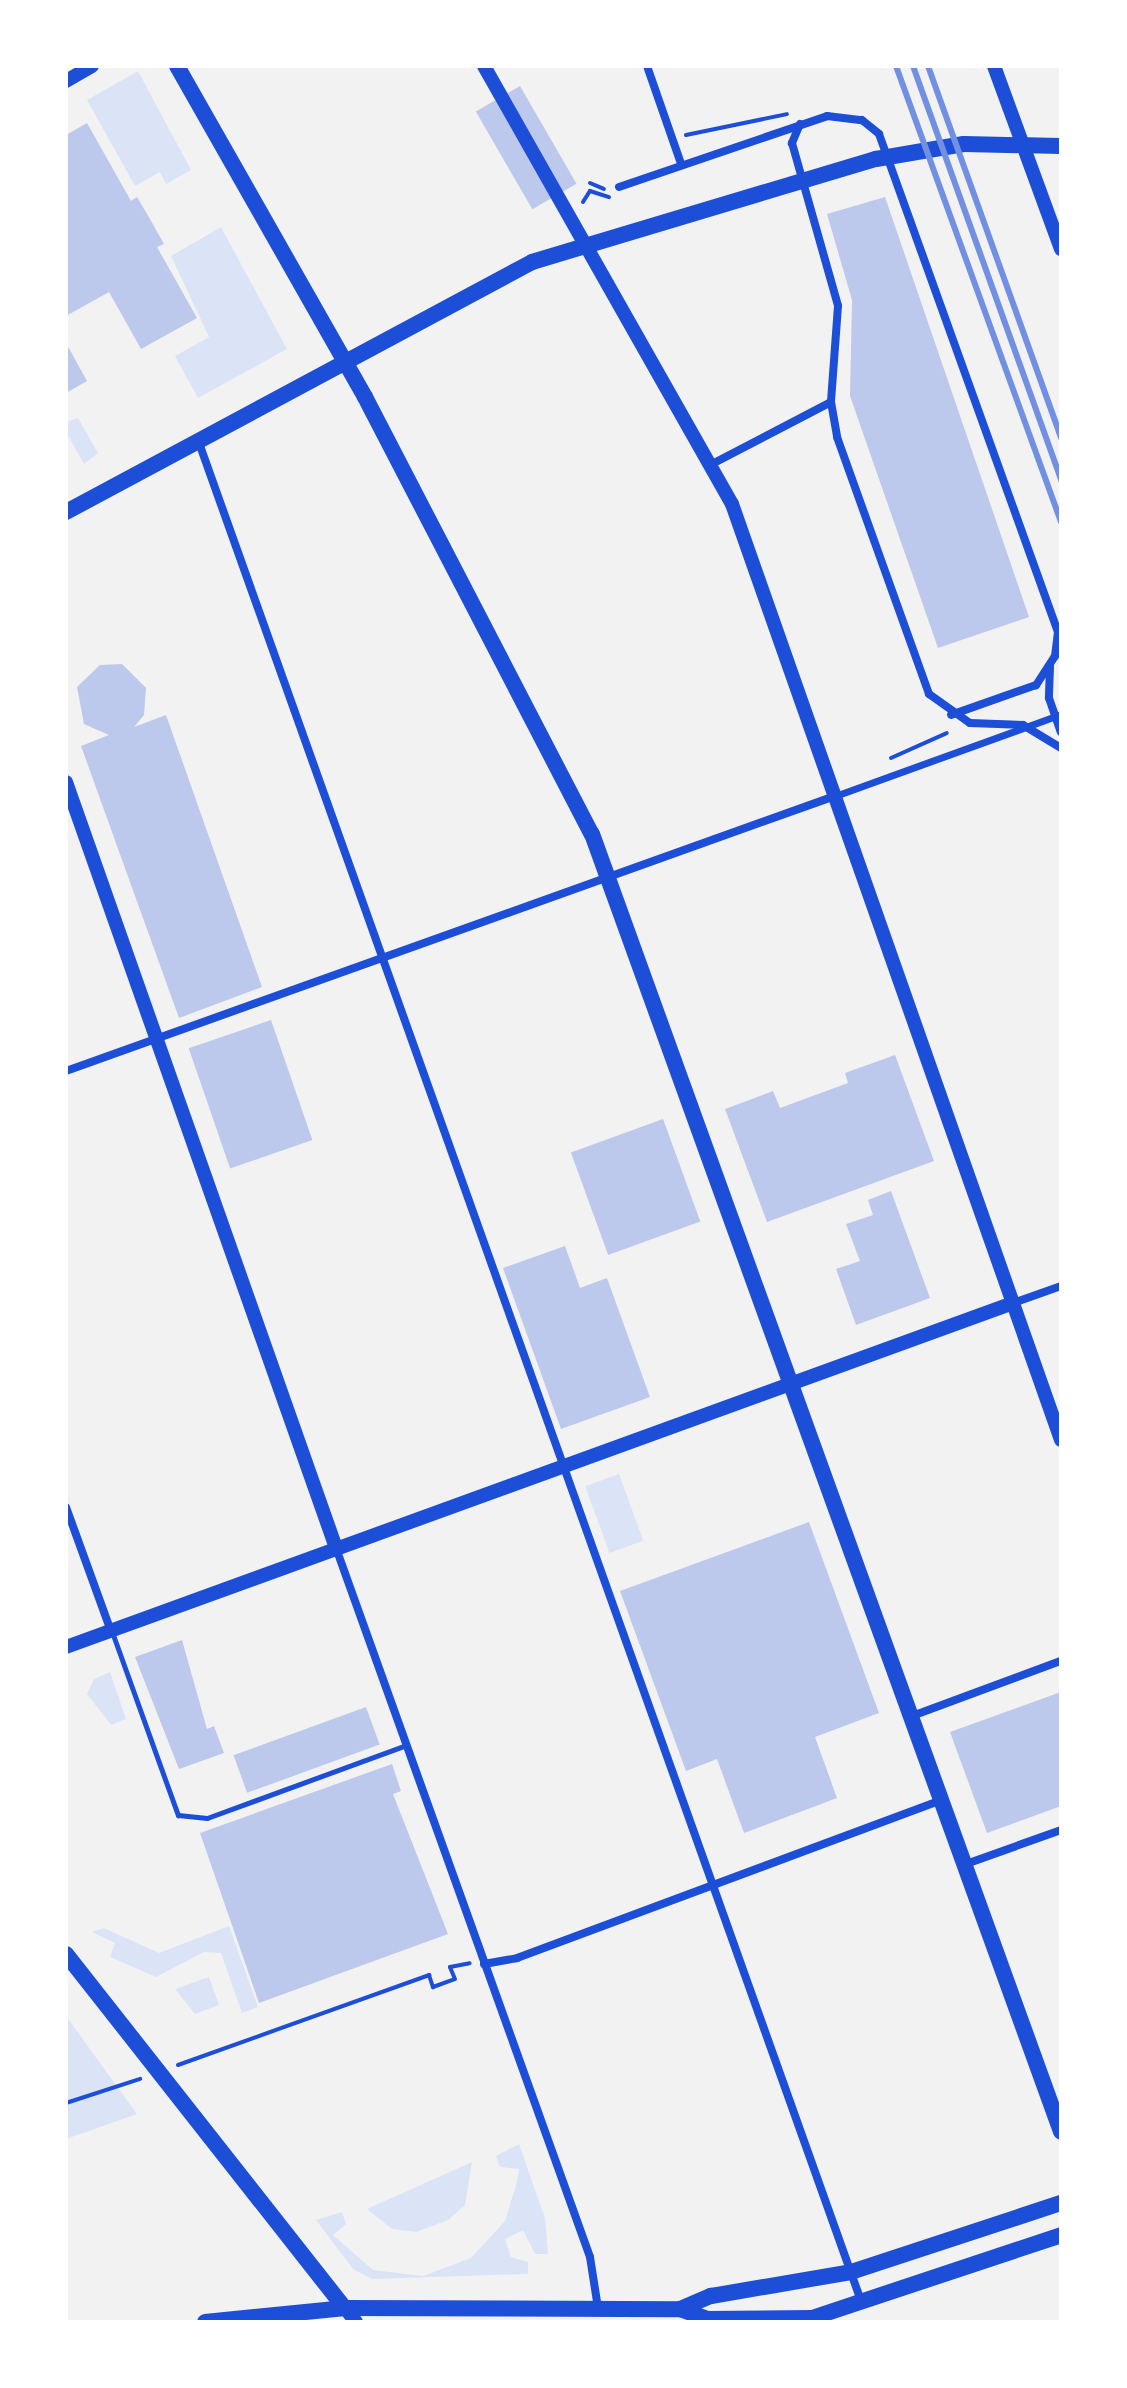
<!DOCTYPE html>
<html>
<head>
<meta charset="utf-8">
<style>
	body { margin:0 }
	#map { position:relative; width:1127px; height:2388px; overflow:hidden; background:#f2f2f2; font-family:Montserrat,sans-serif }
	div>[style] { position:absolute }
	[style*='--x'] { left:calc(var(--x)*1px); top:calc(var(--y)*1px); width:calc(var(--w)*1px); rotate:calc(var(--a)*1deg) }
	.green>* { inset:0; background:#dbe4f7; transform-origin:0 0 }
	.building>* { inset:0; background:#bdc9ec; transform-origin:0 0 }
	.path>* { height:4px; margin:-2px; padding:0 2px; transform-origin:2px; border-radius:2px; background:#1d4ed8 }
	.service>* { height:5px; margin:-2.5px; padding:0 2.5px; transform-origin:2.5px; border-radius:2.5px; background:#1d4ed8 }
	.pedestrian>* { height:7px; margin:-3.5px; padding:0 3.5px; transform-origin:3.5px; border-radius:3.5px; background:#1d4ed8 }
	.minor>* { height:8px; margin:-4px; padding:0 4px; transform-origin:4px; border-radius:4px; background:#1d4ed8 }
	.tertiary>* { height:14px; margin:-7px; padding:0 7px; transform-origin:7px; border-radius:7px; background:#1d4ed8 }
	.secondary>* { height:16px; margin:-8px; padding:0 8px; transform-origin:8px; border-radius:8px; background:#1d4ed8 }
	.primary>* { height:16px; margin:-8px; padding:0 8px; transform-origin:8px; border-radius:8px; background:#1d4ed8 }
	.rail>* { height:6px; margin:-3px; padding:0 3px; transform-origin:3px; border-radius:3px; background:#7290e2 }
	span { translate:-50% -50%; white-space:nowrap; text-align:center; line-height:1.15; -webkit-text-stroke:7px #fff; paint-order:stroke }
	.frame { position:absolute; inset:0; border:68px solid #fff; pointer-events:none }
</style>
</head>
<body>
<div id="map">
	<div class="green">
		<div style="clip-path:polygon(138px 71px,191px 170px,166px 184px,160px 172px,135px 186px,87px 100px)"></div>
		<div style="clip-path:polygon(221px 227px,287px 349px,198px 398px,175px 356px,209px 337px,171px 256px)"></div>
		<div style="clip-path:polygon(78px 418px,98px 453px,84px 464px,66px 432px,66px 422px)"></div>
		<div style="left:619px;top:1474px;width:71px;height:36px;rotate:70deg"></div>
		<div style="clip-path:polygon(110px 1672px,126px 1719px,111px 1725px,87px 1694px,94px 1679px)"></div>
		<div style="clip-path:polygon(229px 1926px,258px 2007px,242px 2013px,221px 1953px,204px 1952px,156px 1977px,110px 1957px,115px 1943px,92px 1932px,104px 1928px,159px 1953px)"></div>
		<div style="clip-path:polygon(209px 1977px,219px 2005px,195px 2014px,175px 1989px)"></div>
		<div style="clip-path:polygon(66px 2016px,137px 2114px,66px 2139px)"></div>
		<div style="clip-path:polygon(519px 2144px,545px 2218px,548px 2254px,535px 2254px,523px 2230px,505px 2239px,511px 2257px,528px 2262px,528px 2274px,372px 2279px,353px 2269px,316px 2220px,342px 2212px,346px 2224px,333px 2235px,373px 2270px,423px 2276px,471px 2258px,505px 2221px,517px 2182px,519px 2169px,500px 2167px,496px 2156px)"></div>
		<div style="clip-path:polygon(472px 2162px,465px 2205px,448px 2220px,416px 2232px,392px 2229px,367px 2209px)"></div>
	</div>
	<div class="building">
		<div style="left:520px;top:86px;width:113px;height:51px;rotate:60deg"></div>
		<div style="clip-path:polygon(87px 123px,131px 201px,137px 197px,150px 219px,164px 244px,157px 247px,197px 318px,141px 349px,109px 292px,66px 316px,66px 135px)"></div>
		<div style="clip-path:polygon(885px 197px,1029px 617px,938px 648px,850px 396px,852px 300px,827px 214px)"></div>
		<div style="clip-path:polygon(66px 343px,87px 381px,66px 393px)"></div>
		<div style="clip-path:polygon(122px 664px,146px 688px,144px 715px,134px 727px,166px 715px,262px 987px,179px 1018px,81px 746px,109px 735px,84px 724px,77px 687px,100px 665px)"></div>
		<div style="left:271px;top:1020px;width:127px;height:87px;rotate:71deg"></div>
		<div style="clip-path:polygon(895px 1055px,934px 1161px,767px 1222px,725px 1109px,773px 1091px,780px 1108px,848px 1083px,845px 1073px)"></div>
		<div style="left:663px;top:1119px;width:109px;height:98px;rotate:70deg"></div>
		<div style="clip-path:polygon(891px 1191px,930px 1298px,856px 1325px,836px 1269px,860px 1261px,846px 1224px,873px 1215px,868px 1200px)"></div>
		<div style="clip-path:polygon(565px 1246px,580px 1288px,607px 1278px,650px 1397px,561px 1429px,503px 1268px)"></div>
		<div style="clip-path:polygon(809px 1522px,879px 1713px,815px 1737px,837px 1798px,744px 1833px,717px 1759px,686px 1771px,620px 1591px)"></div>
		<div style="clip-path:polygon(182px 1640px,207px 1729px,214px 1726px,224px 1753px,179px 1769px,135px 1657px)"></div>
		<div style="clip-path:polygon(1061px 1692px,1061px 1806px,987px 1833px,950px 1732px)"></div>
		<div style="left:366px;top:1707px;width:40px;height:141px;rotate:70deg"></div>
		<div style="clip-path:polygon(392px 1764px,401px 1791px,393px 1794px,448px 1934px,259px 2003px,200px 1833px)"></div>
	</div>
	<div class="path">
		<div style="--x:686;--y:135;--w:103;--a:-11.7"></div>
		<div style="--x:590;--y:183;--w:15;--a:23"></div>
		<div style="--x:583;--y:202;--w:13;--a:-58"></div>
		<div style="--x:590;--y:191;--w:20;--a:18"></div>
		<div style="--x:891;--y:758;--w:61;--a:-24.1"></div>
		<div style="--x:178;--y:2065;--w:267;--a:-19.7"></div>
		<div style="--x:429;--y:1975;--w:13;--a:72"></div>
		<div style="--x:433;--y:1987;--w:23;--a:-20"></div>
		<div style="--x:455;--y:1979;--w:13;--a:-113"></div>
		<div style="--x:450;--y:1967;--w:20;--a:-11"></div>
		<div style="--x:66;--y:2103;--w:78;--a:-18"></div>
	</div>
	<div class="service">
		<div style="--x:112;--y:1632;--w:195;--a:70.2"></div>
		<div style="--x:178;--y:1815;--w:29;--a:6"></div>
		<div style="--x:207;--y:1818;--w:212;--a:-20.1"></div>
	</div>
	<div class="pedestrian">
		<div style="--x:835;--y:796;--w:240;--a:-19.9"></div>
	</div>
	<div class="minor">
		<div style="--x:647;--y:66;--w:101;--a:70.8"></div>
		<div style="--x:800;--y:124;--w:21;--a:113"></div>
		<div style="--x:792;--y:143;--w:169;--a:74.2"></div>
		<div style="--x:838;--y:306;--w:96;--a:94.2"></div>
		<div style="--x:831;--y:402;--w:36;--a:80"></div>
		<div style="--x:837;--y:437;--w:273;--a:70.3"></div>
		<div style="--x:929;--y:694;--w:50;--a:35.3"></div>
		<div style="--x:970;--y:723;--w:53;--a:2.2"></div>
		<div style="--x:1023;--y:725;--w:44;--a:31.2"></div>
		<div style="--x:619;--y:187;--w:220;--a:-18.8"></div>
		<div style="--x:827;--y:116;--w:35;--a:7"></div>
		<div style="--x:862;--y:120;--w:22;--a:39"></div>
		<div style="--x:879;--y:134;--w:529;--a:70.23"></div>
		<div style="--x:1058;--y:632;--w:24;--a:97"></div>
		<div style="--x:1055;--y:656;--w:35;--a:123"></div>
		<div style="--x:1036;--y:685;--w:90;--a:160.6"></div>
		<div style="--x:198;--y:440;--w:1979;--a:70.39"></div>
		<div style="--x:712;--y:464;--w:134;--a:-27.5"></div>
		<div style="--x:1050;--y:666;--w:32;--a:92"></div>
		<div style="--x:1049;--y:698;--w:36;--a:71"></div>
		<div style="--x:66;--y:1071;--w:817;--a:-19.68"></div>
		<div style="--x:1013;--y:1303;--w:51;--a:-19.5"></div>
		<div style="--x:66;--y:1507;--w:132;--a:70.1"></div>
		<div style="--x:336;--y:1548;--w:753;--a:70.29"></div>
		<div style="--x:590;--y:2257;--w:52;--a:81.1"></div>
		<div style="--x:912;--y:1716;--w:159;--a:-20.3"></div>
		<div style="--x:966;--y:1864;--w:101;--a:-19.7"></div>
		<div style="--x:484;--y:1964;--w:34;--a:-10"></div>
		<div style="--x:517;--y:1958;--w:453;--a:-20.4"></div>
	</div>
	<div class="tertiary">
		<div style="--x:484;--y:66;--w:503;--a:60.48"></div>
		<div style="--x:732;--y:504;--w:992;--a:70.63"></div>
		<div style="--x:994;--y:66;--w:195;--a:69.9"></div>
		<div style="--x:66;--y:81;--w:30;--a:-30"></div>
		<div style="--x:66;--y:782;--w:812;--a:70.58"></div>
		<div style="--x:66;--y:1647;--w:1008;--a:-19.96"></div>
		<div style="--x:345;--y:2308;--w:18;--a:52"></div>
	</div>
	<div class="secondary">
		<div style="--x:66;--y:512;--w:529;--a:-28.21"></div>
		<div style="--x:532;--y:262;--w:359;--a:-16.7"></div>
		<div style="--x:876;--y:159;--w:89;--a:-9.7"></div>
		<div style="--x:964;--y:144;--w:97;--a:1.2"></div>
		<div style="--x:205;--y:2322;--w:141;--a:-5.7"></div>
	</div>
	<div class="primary">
		<div style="--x:177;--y:66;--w:381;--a:60.4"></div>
		<div style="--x:365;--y:397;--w:492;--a:62.6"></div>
		<div style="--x:592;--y:834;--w:1380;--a:70.13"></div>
		<div style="--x:66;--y:1954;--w:451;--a:51.8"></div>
		<div style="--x:345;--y:2308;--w:335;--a:0.2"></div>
		<div style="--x:680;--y:2309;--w:30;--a:20"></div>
		<div style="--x:708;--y:2319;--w:104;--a:-0.6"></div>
		<div style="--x:812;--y:2318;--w:262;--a:-18.4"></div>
		<div style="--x:680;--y:2309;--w:34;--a:-23"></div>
		<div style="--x:711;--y:2296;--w:142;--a:-9.7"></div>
		<div style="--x:851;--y:2272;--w:221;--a:-18.2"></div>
	</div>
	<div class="rail">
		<div style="--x:896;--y:66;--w:485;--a:70.1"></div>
		<div style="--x:913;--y:66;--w:440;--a:70.3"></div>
		<div style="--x:928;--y:66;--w:395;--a:70.3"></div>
	</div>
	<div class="frame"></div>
</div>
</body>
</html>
